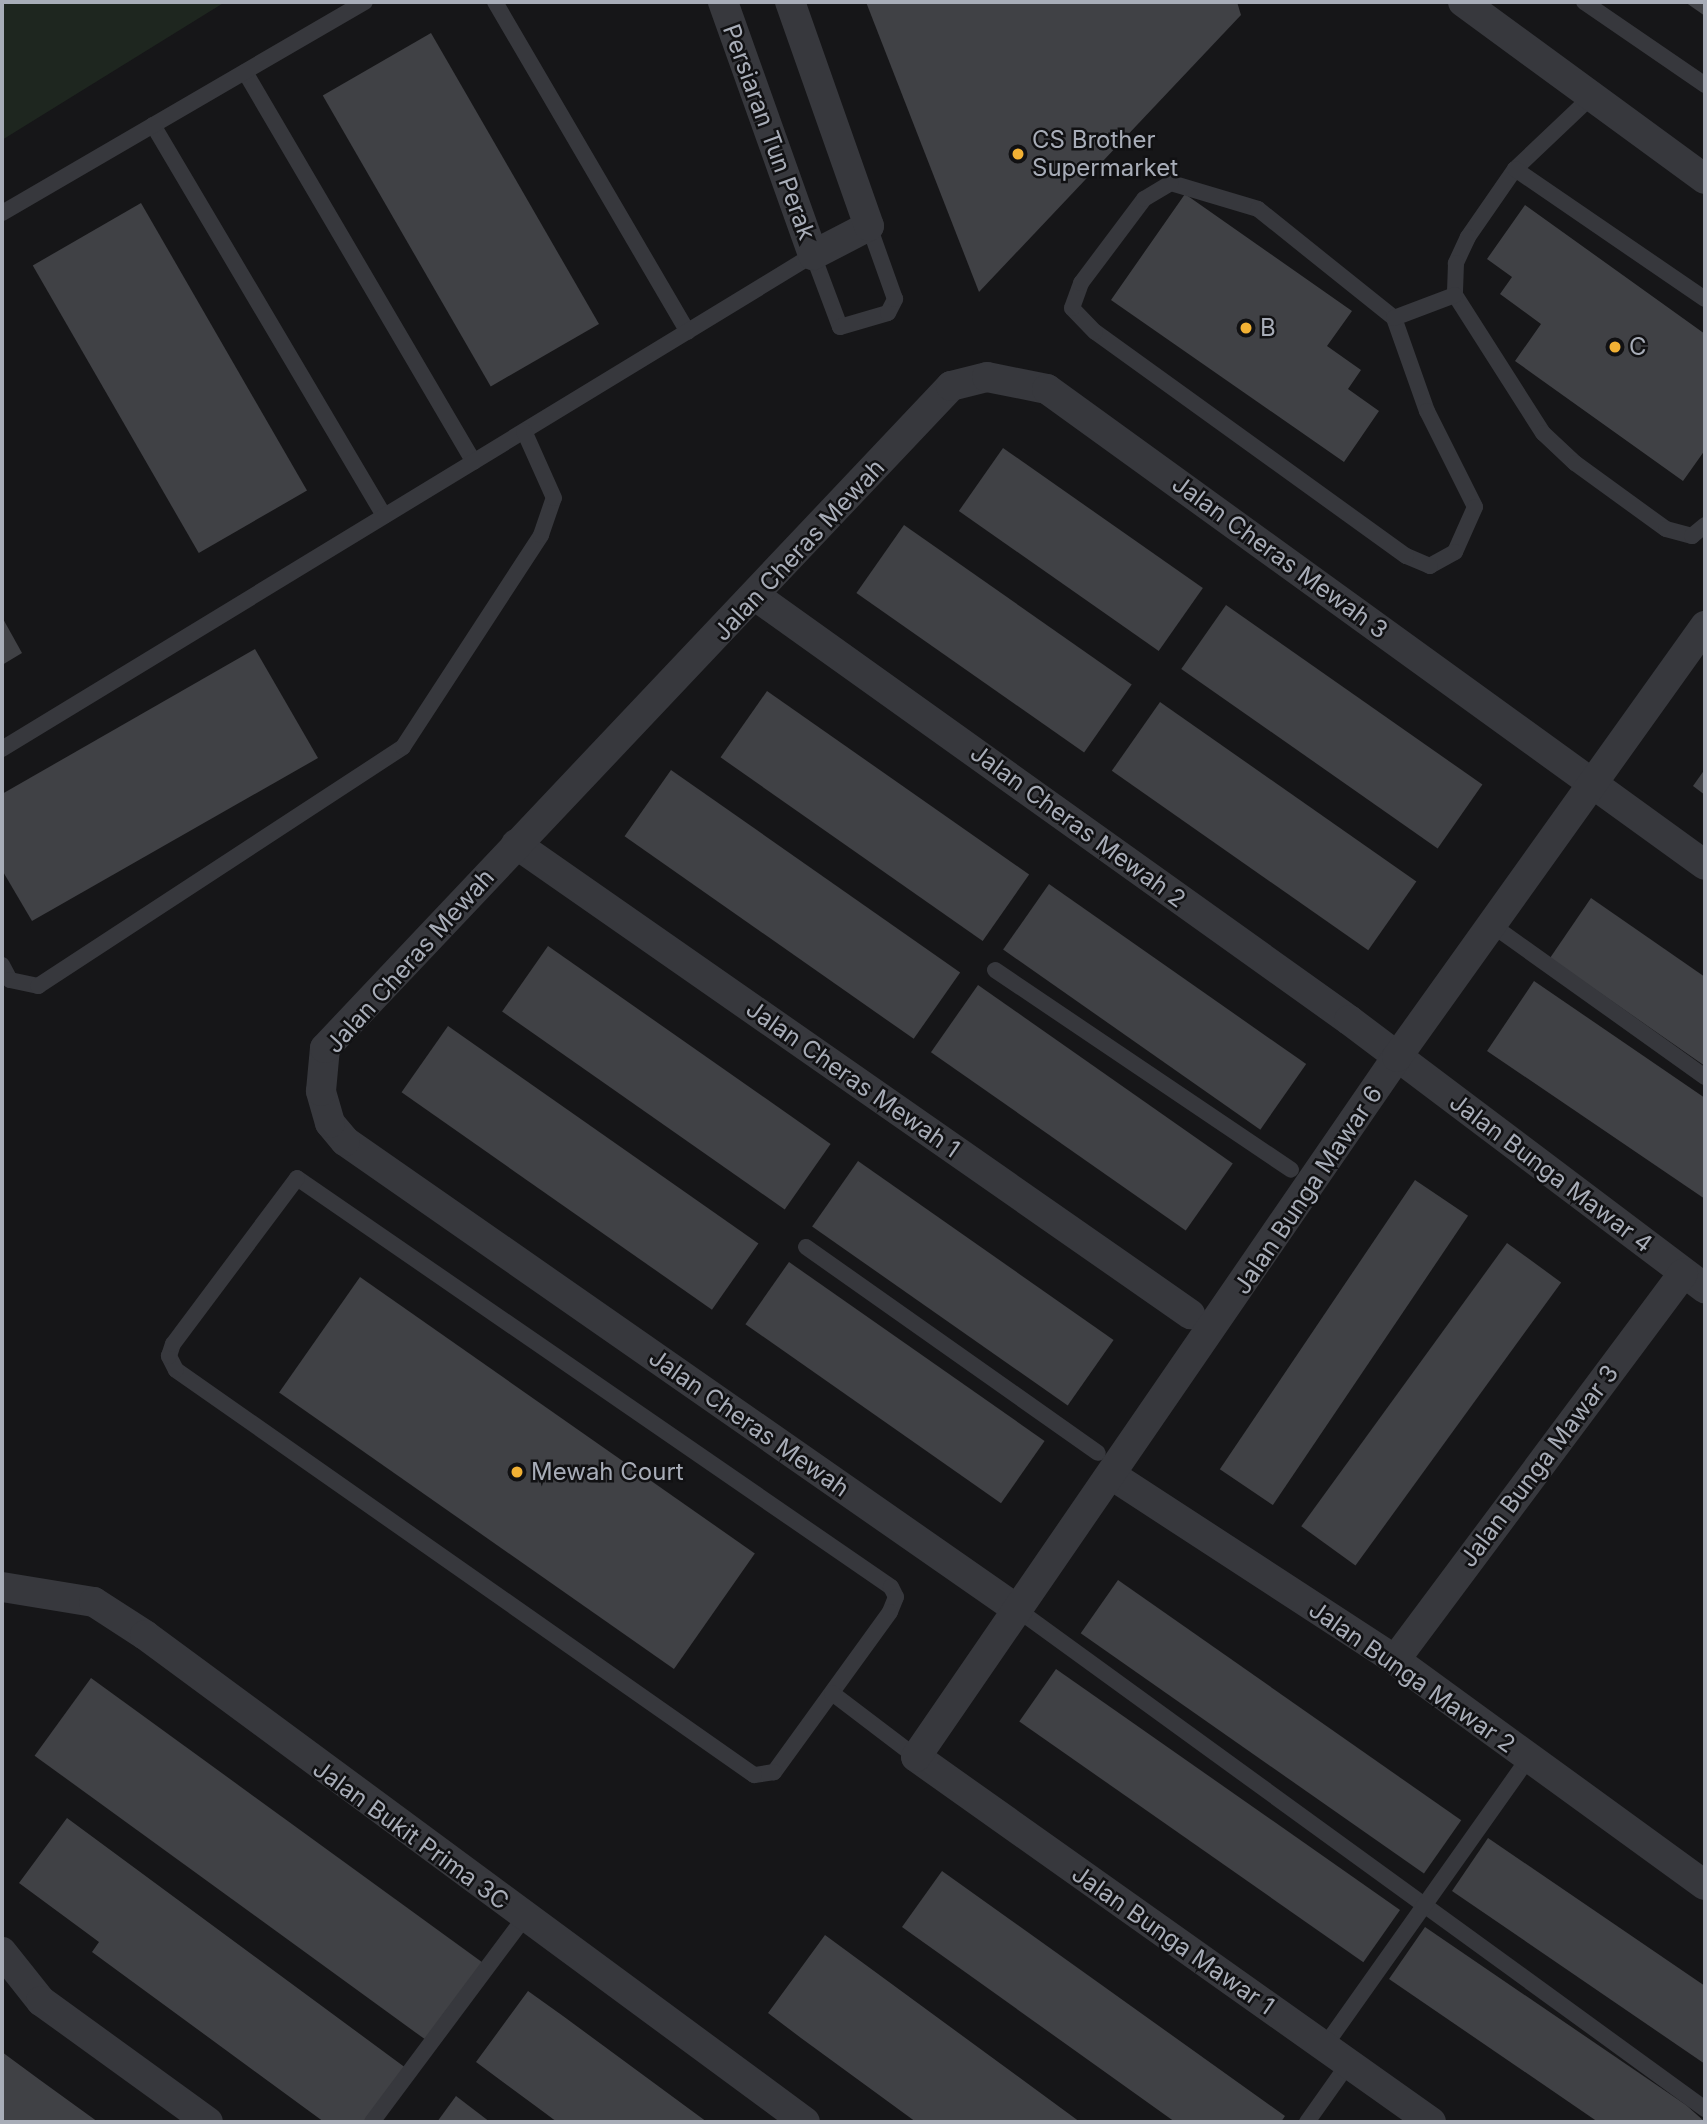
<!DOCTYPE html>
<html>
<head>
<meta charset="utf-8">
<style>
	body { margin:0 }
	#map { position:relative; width:1707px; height:2124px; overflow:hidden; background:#161618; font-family:Inter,sans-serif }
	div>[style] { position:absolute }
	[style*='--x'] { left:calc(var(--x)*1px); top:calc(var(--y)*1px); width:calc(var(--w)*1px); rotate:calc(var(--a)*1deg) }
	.green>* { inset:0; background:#1e261f }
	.building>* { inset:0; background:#404145; transform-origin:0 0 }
	.service>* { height:16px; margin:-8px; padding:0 8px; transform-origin:8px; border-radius:8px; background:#37383d }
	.minor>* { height:30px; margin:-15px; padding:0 15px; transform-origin:15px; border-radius:15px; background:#37383d }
	.dots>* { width:19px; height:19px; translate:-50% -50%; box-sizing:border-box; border:4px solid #111113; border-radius:50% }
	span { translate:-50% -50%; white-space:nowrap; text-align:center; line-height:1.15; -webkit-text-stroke:5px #111113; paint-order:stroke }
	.street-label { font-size:24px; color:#a8adb8 }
	.poi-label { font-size:24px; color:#a8adb8 }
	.left { translate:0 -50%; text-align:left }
	.frame { position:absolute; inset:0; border:4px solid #a8adb8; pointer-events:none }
</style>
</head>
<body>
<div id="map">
	<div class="green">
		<div style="clip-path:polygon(2px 2px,225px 2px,2px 140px)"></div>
	</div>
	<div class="building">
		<div style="clip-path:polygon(866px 2px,1237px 2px,1241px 15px,979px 292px)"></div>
		<div style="clip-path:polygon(1685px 2px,1705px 2px,1705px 16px)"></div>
		<div style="left:431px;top:33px;width:336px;height:125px;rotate:60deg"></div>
		<div style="clip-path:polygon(1185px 194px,1352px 311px,1327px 346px,1361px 370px,1348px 389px,1379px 411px,1344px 462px,1111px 300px)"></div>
		<div style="left:141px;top:203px;width:332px;height:125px;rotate:60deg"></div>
		<div style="clip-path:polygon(1525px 205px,1705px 334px,1705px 450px,1683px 481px,1515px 361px,1541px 324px,1500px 294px,1512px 277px,1487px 259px)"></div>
		<div style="left:1003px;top:448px;width:244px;height:77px;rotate:35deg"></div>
		<div style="left:904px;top:525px;width:278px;height:83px;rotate:35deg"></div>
		<div style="left:1226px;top:605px;width:313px;height:78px;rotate:35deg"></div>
		<div style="clip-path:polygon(2px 617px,22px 653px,2px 665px)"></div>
		<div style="clip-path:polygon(255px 649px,318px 758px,32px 921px,2px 870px,2px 794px)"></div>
		<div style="left:767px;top:691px;width:320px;height:81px;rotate:35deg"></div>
		<div style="left:1160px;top:702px;width:313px;height:84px;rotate:35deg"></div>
		<div style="clip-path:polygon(1705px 769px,1705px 795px,1693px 786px)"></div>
		<div style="left:671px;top:770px;width:353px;height:81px;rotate:35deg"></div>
		<div style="left:1049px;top:884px;width:314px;height:80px;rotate:35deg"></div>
		<div style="clip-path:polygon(1591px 898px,1705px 977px,1705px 1066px,1550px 958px)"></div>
		<div style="left:548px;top:946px;width:345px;height:80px;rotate:35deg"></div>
		<div style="clip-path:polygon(1534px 981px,1705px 1098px,1705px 1199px,1487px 1051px)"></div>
		<div style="left:978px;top:985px;width:311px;height:82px;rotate:35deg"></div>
		<div style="left:448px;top:1026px;width:379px;height:81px;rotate:35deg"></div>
		<div style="left:858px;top:1161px;width:312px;height:80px;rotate:35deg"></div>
		<div style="left:1415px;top:1180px;width:64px;height:349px;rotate:34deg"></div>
		<div style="left:1507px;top:1243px;width:67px;height:350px;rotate:36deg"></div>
		<div style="left:789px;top:1262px;width:312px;height:76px;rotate:35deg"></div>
		<div style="left:360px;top:1277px;width:482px;height:141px;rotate:35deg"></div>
		<div style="left:1118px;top:1580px;width:419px;height:65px;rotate:35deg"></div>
		<div style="left:1056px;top:1669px;width:420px;height:64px;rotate:35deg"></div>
		<div style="left:91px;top:1678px;width:495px;height:96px;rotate:36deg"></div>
		<div style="clip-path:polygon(67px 1818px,414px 2074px,379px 2122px,324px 2122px,92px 1952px,99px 1942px,19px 1883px)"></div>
		<div style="clip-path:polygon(1488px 1838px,1705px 1986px,1705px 2064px,1452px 1891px)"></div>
		<div style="clip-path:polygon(942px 1871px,1285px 2116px,1281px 2122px,1175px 2122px,902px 1927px)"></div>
		<div style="clip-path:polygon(1425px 1927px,1686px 2105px,1705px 2122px,1598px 2122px,1389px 1979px)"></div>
		<div style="clip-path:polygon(825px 1935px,859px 1960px,1080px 2122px,916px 2122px,801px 2038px,768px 2013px)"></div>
		<div style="clip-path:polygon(528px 1991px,563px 2016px,707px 2122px,557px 2122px,545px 2113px,476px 2062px)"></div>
		<div style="clip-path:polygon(2px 2052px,40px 2080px,98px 2122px,2px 2122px)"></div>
		<div style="clip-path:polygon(456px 2096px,490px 2122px,437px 2122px)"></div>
	</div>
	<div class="service">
		<div style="--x:495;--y:2;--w:382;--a:59.7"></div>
		<div style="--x:1584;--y:2;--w:147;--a:34.4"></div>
		<div style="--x:245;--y:72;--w:452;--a:59.6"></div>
		<div style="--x:1591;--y:97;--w:105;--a:136.5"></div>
		<div style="--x:1515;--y:169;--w:83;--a:124.7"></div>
		<div style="--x:1468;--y:237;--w:29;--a:115"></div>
		<div style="--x:1456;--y:263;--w:32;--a:92"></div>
		<div style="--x:1455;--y:295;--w:164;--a:57.5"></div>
		<div style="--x:1543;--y:433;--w:44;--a:43.2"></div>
		<div style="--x:1575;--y:463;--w:112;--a:36"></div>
		<div style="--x:1666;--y:529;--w:27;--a:15"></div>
		<div style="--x:1692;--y:536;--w:17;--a:-40"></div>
		<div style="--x:153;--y:125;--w:454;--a:59.4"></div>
		<div style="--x:1515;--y:169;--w:230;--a:34.4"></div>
		<div style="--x:1171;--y:183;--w:91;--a:16.6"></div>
		<div style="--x:1258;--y:209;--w:174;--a:38.7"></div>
		<div style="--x:1394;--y:318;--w:99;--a:70.5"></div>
		<div style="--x:1427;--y:411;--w:107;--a:63.4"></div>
		<div style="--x:1475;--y:507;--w:49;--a:114"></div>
		<div style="--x:1455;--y:552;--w:29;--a:151"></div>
		<div style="--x:1430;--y:566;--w:26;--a:-157"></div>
		<div style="--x:1406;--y:556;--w:383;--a:-144.2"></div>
		<div style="--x:1095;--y:332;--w:33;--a:-134"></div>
		<div style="--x:1072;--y:308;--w:27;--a:-70"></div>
		<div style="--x:1081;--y:283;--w:105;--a:-53.1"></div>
		<div style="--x:1144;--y:199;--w:31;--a:-31"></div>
		<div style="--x:2;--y:213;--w:420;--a:-30.2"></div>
		<div style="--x:1394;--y:318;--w:65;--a:-20.7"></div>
		<div style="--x:2;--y:749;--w:950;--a:-31.35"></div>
		<div style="--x:813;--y:255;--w:77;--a:69.4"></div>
		<div style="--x:840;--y:327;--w:50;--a:-16.3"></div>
		<div style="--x:888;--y:313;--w:16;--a:-63"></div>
		<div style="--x:895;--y:299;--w:77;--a:-109.6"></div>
		<div style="--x:1492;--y:925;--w:262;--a:35.5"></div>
		<div style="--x:2;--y:965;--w:17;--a:62"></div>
		<div style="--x:10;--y:980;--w:29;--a:12"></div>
		<div style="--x:38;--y:986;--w:436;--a:-33.2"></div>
		<div style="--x:403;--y:747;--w:253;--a:-56.9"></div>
		<div style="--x:541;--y:535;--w:39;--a:-71"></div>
		<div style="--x:554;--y:498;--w:73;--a:-114.1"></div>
		<div style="--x:995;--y:970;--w:357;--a:34"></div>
		<div style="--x:297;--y:1178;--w:721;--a:34.55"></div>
		<div style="--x:891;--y:1587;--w:11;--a:63"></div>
		<div style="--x:896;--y:1597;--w:16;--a:112"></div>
		<div style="--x:890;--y:1612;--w:198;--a:125.9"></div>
		<div style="--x:774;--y:1772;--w:20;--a:171"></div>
		<div style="--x:754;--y:1775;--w:706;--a:-144.98"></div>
		<div style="--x:176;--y:1370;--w:16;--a:-117"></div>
		<div style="--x:169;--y:1356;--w:13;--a:-72"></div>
		<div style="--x:173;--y:1344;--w:207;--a:-53.2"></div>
		<div style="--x:806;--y:1247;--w:357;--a:35.2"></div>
		<div style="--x:1018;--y:1610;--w:849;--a:35.99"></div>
		<div style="--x:832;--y:1693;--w:106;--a:37.3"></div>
		<div style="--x:1324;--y:2047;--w:352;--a:-54.7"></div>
		<div style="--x:372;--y:2122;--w:254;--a:-53.3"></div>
		<div style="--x:1307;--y:2122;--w:71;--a:-54.7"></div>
	</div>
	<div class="minor">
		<div style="--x:723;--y:2;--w:269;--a:70.4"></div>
		<div style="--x:813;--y:255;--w:63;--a:-27.4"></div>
		<div style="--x:869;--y:226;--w:238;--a:-109.4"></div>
		<div style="--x:1463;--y:2;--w:300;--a:36.2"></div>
		<div style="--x:757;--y:597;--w:728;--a:35.55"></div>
		<div style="--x:1349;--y:1020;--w:446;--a:37"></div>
		<div style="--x:516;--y:844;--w:822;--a:34.89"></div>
		<div style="--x:1113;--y:1476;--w:337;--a:33.1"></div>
		<div style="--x:1395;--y:1660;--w:383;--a:36"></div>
		<div style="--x:2;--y:1587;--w:93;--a:9.3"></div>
		<div style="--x:94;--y:1602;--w:61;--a:32.9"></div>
		<div style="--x:145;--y:1635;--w:820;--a:36.42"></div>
		<div style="--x:1018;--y:1610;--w:820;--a:-145.13"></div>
		<div style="--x:345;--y:1141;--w:23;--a:-130"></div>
		<div style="--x:330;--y:1123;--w:33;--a:-106"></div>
		<div style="--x:321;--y:1091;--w:43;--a:-84.7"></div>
		<div style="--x:325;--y:1048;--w:911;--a:-46.6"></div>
		<div style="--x:951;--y:386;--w:37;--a:-14"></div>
		<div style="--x:987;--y:377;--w:61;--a:11.3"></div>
		<div style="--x:1047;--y:389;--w:812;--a:35.88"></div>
		<div style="--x:1395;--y:1660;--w:482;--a:-53.3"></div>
		<div style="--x:2;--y:1952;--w:63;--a:51.5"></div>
		<div style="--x:41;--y:2001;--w:206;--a:35.9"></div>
		<div style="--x:1431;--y:2122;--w:631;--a:-144.67"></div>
		<div style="--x:916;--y:1757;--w:849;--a:-55.51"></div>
		<div style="--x:1397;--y:1057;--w:530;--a:-54.45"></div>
	</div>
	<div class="dots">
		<div style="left:1018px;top:154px;background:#f2b134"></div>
		<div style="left:1246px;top:328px;background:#f2b134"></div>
		<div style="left:1615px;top:347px;background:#f2b134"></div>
		<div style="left:517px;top:1472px;background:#f2b134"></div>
	</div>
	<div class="street-label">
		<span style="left:769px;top:132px;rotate:70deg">Persiaran Tun Perak</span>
		<span style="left:799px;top:550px;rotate:-47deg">Jalan Cheras Mewah</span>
		<span style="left:1280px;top:557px;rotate:36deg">Jalan Cheras Mewah 3</span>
		<span style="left:1078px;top:826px;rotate:36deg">Jalan Cheras Mewah 2</span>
		<span style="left:410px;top:961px;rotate:-48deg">Jalan Cheras Mewah</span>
		<span style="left:853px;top:1079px;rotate:35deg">Jalan Cheras Mewah 1</span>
		<span style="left:1551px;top:1173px;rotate:37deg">Jalan Bunga Mawar 4</span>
		<span style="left:1308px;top:1190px;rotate:-56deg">Jalan Bunga Mawar 6</span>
		<span style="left:749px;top:1423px;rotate:35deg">Jalan Cheras Mewah</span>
		<span style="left:1539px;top:1466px;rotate:-53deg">Jalan Bunga Mawar 3</span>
		<span style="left:1412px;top:1677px;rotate:35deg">Jalan Bunga Mawar 2</span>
		<span style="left:411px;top:1835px;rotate:36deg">Jalan Bukit Prima 3C</span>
		<span style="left:1173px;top:1940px;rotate:35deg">Jalan Bunga Mawar 1</span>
	</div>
	<div class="poi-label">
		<span class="left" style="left:1032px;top:154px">CS Brother<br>Supermarket</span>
		<span class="left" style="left:1260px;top:328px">B</span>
		<span class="left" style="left:1629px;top:347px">C</span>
		<span class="left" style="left:531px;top:1472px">Mewah Court</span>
	</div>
	<div class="frame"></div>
</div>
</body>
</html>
